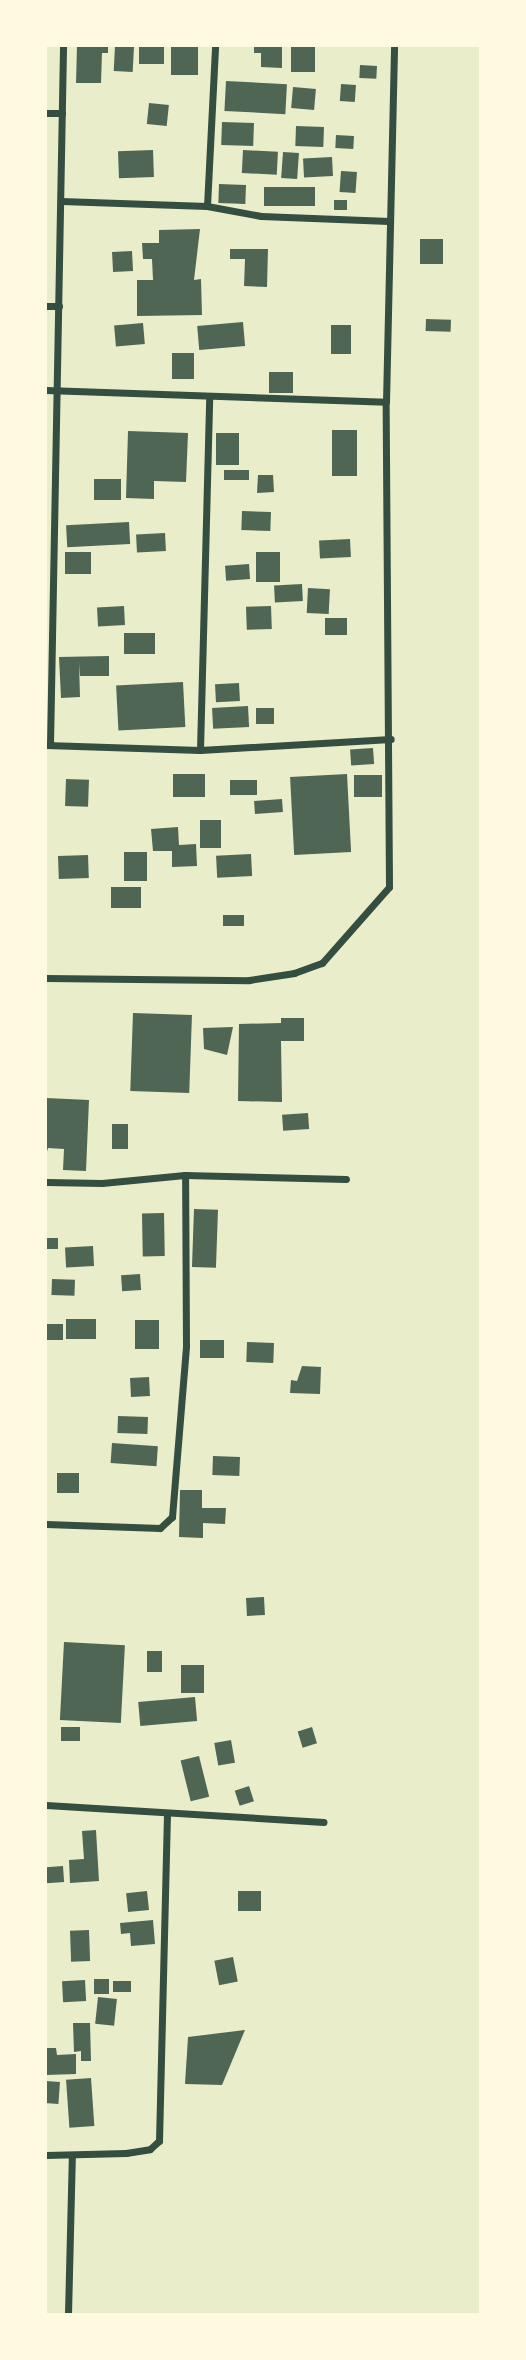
<!DOCTYPE html>
<html>
<head>
<meta charset="utf-8">
<style>
	body { margin:0 }
	#map { position:relative; width:526px; height:2360px; overflow:hidden; background:#e9edc9; font-family:Arial,sans-serif }
	div>[style] { position:absolute }
	[style*='--x'] { left:calc(var(--x)*1px); top:calc(var(--y)*1px); width:calc(var(--w)*1px); rotate:calc(var(--a)*1deg) }
	.building>* { inset:0; background:#4f6655; transform-origin:0 0 }
	.minor>* { height:7px; margin:-3.5px; padding:0 3.5px; transform-origin:3.5px; border-radius:3.5px; background:#344e41 }
	span { translate:-50% -50%; white-space:nowrap; text-align:center; line-height:1.15; -webkit-text-stroke:5px #fefae0; paint-order:stroke }
	.frame { position:absolute; inset:0; border:47px solid #fefae0; pointer-events:none }
</style>
</head>
<body>
<div id="map">
	<div class="building">
		<div style="clip-path:polygon(77px 46px,108px 46px,108px 53px,102px 53px,101px 83px,76px 83px)"></div>
		<div style="left:115px;top:46px;width:19px;height:25px;rotate:3deg"></div>
		<div style="left:139px;top:46px;width:25px;height:18px"></div>
		<div style="left:171px;top:46px;width:27px;height:29px"></div>
		<div style="clip-path:polygon(254px 46px,282px 46px,282px 68px,261px 67px,261px 53px,254px 53px)"></div>
		<div style="left:291px;top:46px;width:24px;height:26px"></div>
		<div style="left:360px;top:65px;width:17px;height:13px;rotate:3deg"></div>
		<div style="left:226px;top:81px;width:61px;height:30px;rotate:3deg"></div>
		<div style="left:341px;top:84px;width:15px;height:17px;rotate:4deg"></div>
		<div style="left:293px;top:87px;width:23px;height:21px;rotate:5deg"></div>
		<div style="left:149px;top:103px;width:20px;height:21px;rotate:6deg"></div>
		<div style="left:222px;top:122px;width:32px;height:23px;rotate:2deg"></div>
		<div style="left:296px;top:126px;width:28px;height:20px;rotate:2deg"></div>
		<div style="left:336px;top:135px;width:18px;height:13px;rotate:3deg"></div>
		<div style="left:153px;top:150px;width:27px;height:35px;rotate:88deg"></div>
		<div style="left:243px;top:150px;width:35px;height:23px;rotate:3deg"></div>
		<div style="left:283px;top:152px;width:16px;height:26px;rotate:4deg"></div>
		<div style="left:332px;top:157px;width:19px;height:29px;rotate:87deg"></div>
		<div style="left:341px;top:171px;width:16px;height:21px;rotate:4deg"></div>
		<div style="left:219px;top:184px;width:27px;height:19px;rotate:2deg"></div>
		<div style="left:315px;top:187px;width:19px;height:51px;rotate:90deg"></div>
		<div style="left:334px;top:200px;width:13px;height:10px"></div>
		<div style="clip-path:polygon(200px 229px,194px 280px,201px 279px,202px 315px,137px 316px,137px 280px,153px 280px,152px 259px,143px 259px,142px 243px,159px 243px,159px 230px)"></div>
		<div style="left:420px;top:239px;width:23px;height:25px"></div>
		<div style="clip-path:polygon(230px 249px,268px 249px,267px 287px,244px 286px,245px 259px,230px 259px)"></div>
		<div style="left:132px;top:251px;width:20px;height:20px;rotate:87deg"></div>
		<div style="left:426px;top:319px;width:25px;height:12px;rotate:2deg"></div>
		<div style="left:243px;top:322px;width:24px;height:46px;rotate:85deg"></div>
		<div style="left:143px;top:323px;width:21px;height:29px;rotate:85deg"></div>
		<div style="left:331px;top:325px;width:20px;height:29px"></div>
		<div style="left:194px;top:353px;width:26px;height:22px;rotate:90deg"></div>
		<div style="left:269px;top:372px;width:24px;height:21px"></div>
		<div style="left:357px;top:430px;width:46px;height:25px;rotate:90deg"></div>
		<div style="clip-path:polygon(128px 431px,188px 433px,186px 482px,154px 481px,154px 499px,126px 498px)"></div>
		<div style="left:216px;top:433px;width:23px;height:32px"></div>
		<div style="left:249px;top:470px;width:10px;height:25px;rotate:90deg"></div>
		<div style="clip-path:polygon(258px 475px,273px 475px,274px 492px,257px 493px)"></div>
		<div style="left:94px;top:479px;width:27px;height:21px"></div>
		<div style="left:242px;top:511px;width:29px;height:19px;rotate:2deg"></div>
		<div style="left:129px;top:522px;width:22px;height:63px;rotate:87deg"></div>
		<div style="left:165px;top:533px;width:18px;height:29px;rotate:87deg"></div>
		<div style="left:350px;top:539px;width:18px;height:31px;rotate:87deg"></div>
		<div style="left:91px;top:552px;width:22px;height:26px;rotate:90deg"></div>
		<div style="left:256px;top:552px;width:24px;height:30px"></div>
		<div style="left:249px;top:564px;width:15px;height:24px;rotate:86deg"></div>
		<div style="left:302px;top:584px;width:17px;height:28px;rotate:87deg"></div>
		<div style="left:308px;top:588px;width:22px;height:25px;rotate:3deg"></div>
		<div style="left:124px;top:606px;width:19px;height:27px;rotate:87deg"></div>
		<div style="left:271px;top:606px;width:23px;height:25px;rotate:88deg"></div>
		<div style="left:325px;top:618px;width:22px;height:17px"></div>
		<div style="left:124px;top:633px;width:31px;height:21px"></div>
		<div style="clip-path:polygon(109px 656px,109px 676px,80px 676px,79px 663px,80px 697px,61px 698px,59px 657px)"></div>
		<div style="left:183px;top:682px;width:45px;height:67px;rotate:87deg"></div>
		<div style="left:239px;top:683px;width:18px;height:24px;rotate:87deg"></div>
		<div style="left:248px;top:706px;width:21px;height:36px;rotate:87deg"></div>
		<div style="left:256px;top:708px;width:18px;height:16px"></div>
		<div style="left:373px;top:748px;width:16px;height:23px;rotate:86deg"></div>
		<div style="left:205px;top:774px;width:23px;height:32px;rotate:90deg"></div>
		<div style="left:347px;top:774px;width:78px;height:57px;rotate:87deg"></div>
		<div style="left:354px;top:775px;width:28px;height:22px"></div>
		<div style="left:66px;top:779px;width:23px;height:27px;rotate:2deg"></div>
		<div style="left:257px;top:780px;width:15px;height:27px;rotate:90deg"></div>
		<div style="left:282px;top:799px;width:13px;height:28px;rotate:86deg"></div>
		<div style="left:200px;top:820px;width:21px;height:28px"></div>
		<div style="clip-path:polygon(178px 827px,179px 845px,196px 844px,197px 866px,172px 867px,172px 851px,153px 851px,151px 829px)"></div>
		<div style="left:147px;top:852px;width:29px;height:23px;rotate:90deg"></div>
		<div style="left:251px;top:854px;width:22px;height:35px;rotate:87deg"></div>
		<div style="left:88px;top:855px;width:23px;height:30px;rotate:88deg"></div>
		<div style="left:111px;top:887px;width:30px;height:21px"></div>
		<div style="left:244px;top:915px;width:11px;height:21px;rotate:90deg"></div>
		<div style="left:133px;top:1013px;width:59px;height:78px;rotate:2deg"></div>
		<div style="clip-path:polygon(281px 1018px,304px 1018px,304px 1041px,281px 1041px,282px 1102px,238px 1101px,239px 1024px,281px 1023px)"></div>
		<div style="clip-path:polygon(233px 1027px,227px 1055px,204px 1049px,203px 1028px)"></div>
		<div style="clip-path:polygon(46px 1098px,89px 1100px,86px 1171px,63px 1170px,64px 1149px,48px 1148px,46px 1155px)"></div>
		<div style="left:308px;top:1113px;width:16px;height:26px;rotate:86deg"></div>
		<div style="left:112px;top:1124px;width:16px;height:25px"></div>
		<div style="left:194px;top:1209px;width:24px;height:58px;rotate:2deg"></div>
		<div style="left:164px;top:1213px;width:43px;height:22px;rotate:89deg"></div>
		<div style="left:46px;top:1238px;width:12px;height:11px"></div>
		<div style="left:93px;top:1246px;width:20px;height:28px;rotate:87deg"></div>
		<div style="left:140px;top:1274px;width:16px;height:19px;rotate:86deg"></div>
		<div style="left:52px;top:1279px;width:23px;height:16px;rotate:2deg"></div>
		<div style="left:96px;top:1319px;width:20px;height:30px;rotate:90deg"></div>
		<div style="left:135px;top:1320px;width:24px;height:29px"></div>
		<div style="left:63px;top:1324px;width:16px;height:17px;rotate:90deg"></div>
		<div style="left:200px;top:1340px;width:24px;height:18px"></div>
		<div style="left:247px;top:1342px;width:27px;height:20px;rotate:2deg"></div>
		<div style="clip-path:polygon(302px 1366px,321px 1367px,320px 1394px,290px 1393px,291px 1380px,297px 1381px)"></div>
		<div style="left:149px;top:1377px;width:19px;height:19px;rotate:87deg"></div>
		<div style="left:118px;top:1416px;width:30px;height:17px;rotate:2deg"></div>
		<div style="left:112px;top:1443px;width:46px;height:20px;rotate:4deg"></div>
		<div style="left:213px;top:1456px;width:27px;height:19px;rotate:2deg"></div>
		<div style="left:57px;top:1473px;width:22px;height:20px"></div>
		<div style="clip-path:polygon(180px 1490px,202px 1490px,202px 1508px,226px 1508px,225px 1524px,203px 1523px,203px 1538px,179px 1537px)"></div>
		<div style="left:264px;top:1597px;width:18px;height:18px;rotate:87deg"></div>
		<div style="left:64px;top:1642px;width:61px;height:78px;rotate:3deg"></div>
		<div style="left:147px;top:1651px;width:15px;height:21px"></div>
		<div style="left:204px;top:1665px;width:28px;height:23px;rotate:90deg"></div>
		<div style="left:195px;top:1697px;width:24px;height:57px;rotate:85deg"></div>
		<div style="left:61px;top:1727px;width:19px;height:14px"></div>
		<div style="left:312px;top:1727px;width:17px;height:15px;rotate:73deg"></div>
		<div style="left:231px;top:1740px;width:23px;height:17px;rotate:80deg"></div>
		<div style="left:199px;top:1756px;width:42px;height:19px;rotate:76deg"></div>
		<div style="left:249px;top:1786px;width:16px;height:15px;rotate:72deg"></div>
		<div style="clip-path:polygon(96px 1830px,99px 1881px,70px 1883px,69px 1860px,84px 1859px,82px 1831px)"></div>
		<div style="left:63px;top:1866px;width:16px;height:17px;rotate:86deg"></div>
		<div style="left:147px;top:1891px;width:19px;height:21px;rotate:84deg"></div>
		<div style="left:261px;top:1891px;width:20px;height:23px;rotate:90deg"></div>
		<div style="clip-path:polygon(153px 1920px,155px 1944px,131px 1946px,130px 1933px,121px 1934px,120px 1923px)"></div>
		<div style="left:89px;top:1930px;width:31px;height:19px;rotate:88deg"></div>
		<div style="left:233px;top:1957px;width:25px;height:19px;rotate:79deg"></div>
		<div style="left:109px;top:1979px;width:15px;height:15px;rotate:90deg"></div>
		<div style="left:85px;top:1980px;width:21px;height:23px;rotate:87deg"></div>
		<div style="left:131px;top:1981px;width:11px;height:18px;rotate:90deg"></div>
		<div style="left:98px;top:1997px;width:19px;height:27px;rotate:6deg"></div>
		<div style="clip-path:polygon(73px 2023px,90px 2023px,91px 2061px,81px 2061px,81px 2051px,74px 2052px)"></div>
		<div style="clip-path:polygon(245px 2030px,222px 2085px,185px 2084px,188px 2037px)"></div>
		<div style="clip-path:polygon(46px 2048px,56px 2048px,57px 2055px,76px 2054px,76px 2074px,46px 2075px)"></div>
		<div style="left:91px;top:2078px;width:48px;height:25px;rotate:86deg"></div>
		<div style="left:46px;top:2081px;width:14px;height:22px;rotate:4deg"></div>
	</div>
	<div class="minor">
		<div style="--x:46;--y:113;--w:16;--a:0"></div>
		<div style="--x:61;--y:201;--w:146;--a:2"></div>
		<div style="--x:207;--y:206;--w:55;--a:10.5"></div>
		<div style="--x:261;--y:216;--w:128;--a:2.2"></div>
		<div style="--x:207;--y:206;--w:160;--a:-87.1"></div>
		<div style="--x:46;--y:306;--w:13;--a:0"></div>
		<div style="--x:46;--y:390;--w:340;--a:2"></div>
		<div style="--x:46;--y:745;--w:154;--a:1.9"></div>
		<div style="--x:200;--y:750;--w:191;--a:-3.3"></div>
		<div style="--x:50;--y:745;--w:699;--a:-88.93"></div>
		<div style="--x:200;--y:750;--w:351;--a:-88.5"></div>
		<div style="--x:46;--y:978;--w:203;--a:0.6"></div>
		<div style="--x:249;--y:980;--w:46;--a:-8.8"></div>
		<div style="--x:294;--y:973;--w:30;--a:-20"></div>
		<div style="--x:322;--y:963;--w:101;--a:-48.6"></div>
		<div style="--x:389;--y:887;--w:485;--a:-90.4"></div>
		<div style="--x:386;--y:402;--w:356;--a:-88.7"></div>
		<div style="--x:46;--y:1182;--w:56;--a:1"></div>
		<div style="--x:102;--y:1183;--w:83;--a:-5.5"></div>
		<div style="--x:185;--y:1175;--w:161;--a:1.4"></div>
		<div style="--x:46;--y:1524;--w:114;--a:2"></div>
		<div style="--x:160;--y:1528;--w:16;--a:-43"></div>
		<div style="--x:172;--y:1517;--w:172;--a:-85.3"></div>
		<div style="--x:186;--y:1346;--w:171;--a:-90.3"></div>
		<div style="--x:46;--y:1805;--w:278;--a:3.5"></div>
		<div style="--x:46;--y:2155;--w:80;--a:-1.4"></div>
		<div style="--x:126;--y:2153;--w:24;--a:-9"></div>
		<div style="--x:150;--y:2149;--w:12;--a:-42"></div>
		<div style="--x:159;--y:2141;--w:327;--a:-88.6"></div>
		<div style="--x:68;--y:2314;--w:159;--a:-88.6"></div>
	</div>
	<div class="frame"></div>
</div>
</body>
</html>
